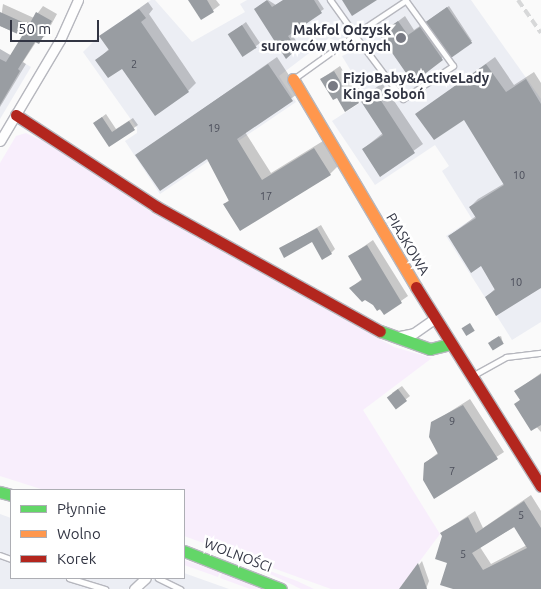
<!DOCTYPE html>
<html>
<head>
<meta charset="utf-8">
<style>
	body { margin:0 }
	#map { position:relative; width:541px; height:589px; overflow:hidden; background:#fafafa; font-family:Ubuntu,sans-serif }
	div>[style] { position:absolute }
	[style*='--x'] { left:calc(var(--x)*1px); top:calc(var(--y)*1px); width:calc(var(--w)*1px); rotate:calc(var(--a)*1deg) }
	.built>* { inset:0; background:#eceef4 }
	.green>* { inset:0; background:#f8eefc }
	.shadow>* { inset:0; background:#0003 }
	.building>* { inset:0; background:#999da2; transform-origin:0 0 }
	.roads { filter:drop-shadow(1px 0 #b6b7be) drop-shadow(-1px 0 #b6b7be) drop-shadow(0 1px #b6b7be) drop-shadow(0 -1px #b6b7be) }
	.lane>* { height:4.5px; margin:-2.25px; padding:0 2.25px; transform-origin:2.25px; border-radius:2.25px; background:#fefefe }
	.street>* { height:9px; margin:-4.5px; padding:0 4.5px; transform-origin:4.5px; border-radius:4.5px; background:#fefefe }
	.fast>* { height:11px; margin:-5.5px; padding:0 5.5px; transform-origin:5.5px; border-radius:5.5px; background:#63d668 }
	.slow>* { height:11px; margin:-5.5px; padding:0 5.5px; transform-origin:5.5px; border-radius:5.5px; background:#ff974d }
	.jam>* { height:11px; margin:-5.5px; padding:0 5.5px; transform-origin:5.5px; border-radius:5.5px; background:#b3261e }
	.rail>* { height:4px; margin-top:-2px; transform-origin:0; background:repeating-linear-gradient(90deg,#d7d8d9 0 8px,transparent 0 12px) }
	.dots>* { width:14px; height:14px; translate:-50% -50%; box-sizing:border-box; border:2px solid #fff; border-radius:50% }
	span { translate:-50% -50%; white-space:nowrap; text-align:center; line-height:1.15; -webkit-text-stroke:5px #fff; paint-order:stroke }
	.number-label { font-size:11px; color:#4c4f5b }
	.number-label span { -webkit-text-stroke-width:0 }
	.poi-label { font-size:14px; color:#323543; font-weight:700 }
	.right { translate:-100% -50%; text-align:right }
	.left { translate:0 -50%; text-align:left }
	.street-label { font-size:14px; color:#323543 }
	.legend { position:absolute; left:10px; top:489px; width:175px; height:90px; box-sizing:border-box; background:#fff; border:1px solid #adaeb4; margin:0; padding:6px 9px; list-style:none; font-size:15px; color:#323543 }
	.legend li { display:flex; align-items:center; gap:10px; height:25px }
	.legend b { width:25px; border:1px solid #adaeb4 }
	.scale { position:absolute; left:10px; top:20px; width:89px; height:22px; box-sizing:border-box; border:2px solid #323543; border-top:0; padding-left:6px; font-size:15px; line-height:18px; white-space:nowrap; color:#323543; -webkit-text-stroke:4px #fff; paint-order:stroke }
</style>
</head>
<body>
<div id="map">
	<div class="built">
		<div style="clip-path:polygon(151px 0,155px 0,192px 42px,245px 12px,240px 4px,247px 0,471px 0,541px 99px,541px 322px,512px 340px,446px 236px,472px 219px,442px 171px,449px 166px,435px 145px,375px 185px,332px 121px,360px 103px,357px 96px,363px 91px,342px 56px,351px 52px,347px 45px,329px 38px,279px 76px,296px 102px,160px 194px,125px 141px,137px 133px,137px 128px,83px 52px,99px 36px)"></div>
		<div style="clip-path:polygon(0 49px,31px 67px,0 119px)"></div>
		<div style="clip-path:polygon(0 514px,11px 518px,11px 578px,138px 578px,128px 589px,0 589px)"></div>
		<div style="clip-path:polygon(184px 573px,229px 589px,145px 589px,154px 578px,184px 578px)"></div>
	</div>
	<div class="green">
		<div style="clip-path:polygon(26px 133px,40px 140px,42px 138px,151px 212px,394px 347px,432px 358px,363px 410px,440px 534px,399px 589px,331px 589px,184px 536px,184px 490px,44px 490px,0 476px,0 163px,16px 136px)"></div>
		<div style="clip-path:polygon(184px 560px,220px 572px,218px 577px,184px 565px)"></div>
		<div style="clip-path:polygon(245px 562px,297px 581px,314px 589px,301px 589px)"></div>
		<div style="clip-path:polygon(222px 572px,263px 589px,250px 589px,220px 578px)"></div>
	</div>
	<div class="shadow">
		<div style="clip-path:polygon(190px 0,216px 0,220px 5px,201px 19px)"></div>
		<div style="clip-path:polygon(268px 0,276px 5px,284px 0,318px 0,324px 9px,290px 32px,299px 45px,286px 57px,259px 6px)"></div>
		<div style="clip-path:polygon(148px 2px,153px 9px,149px 14px,196px 83px,188px 91px,97px 60px,109px 49px,101px 36px)"></div>
		<div style="clip-path:polygon(3px 4px,34px 18px,43px 6px,57px 14px,45px 36px,36px 42px,23px 62px,26px 64px,0 107px,0 49px,12px 56px,24px 36px,0 26px)"></div>
		<div style="clip-path:polygon(449px 6px,472px 41px,443px 41px,448px 53px,413px 81px,381px 34px,405px 16px,414px 30px)"></div>
		<div style="clip-path:polygon(246px 22px,260px 43px,244px 55px,234px 31px)"></div>
		<div style="clip-path:polygon(277px 57px,300px 92px,245px 132px,271px 173px,323px 141px,338px 166px,330px 174px,225px 204px,229px 200px,208px 157px,137px 155px)"></div>
		<div style="clip-path:polygon(495px 57px,514px 85px,534px 72px,541px 83px,541px 286px,486px 297px,496px 288px,481px 265px,449px 236px,476px 216px,470px 207px,478px 199px,505px 183px,464px 118px,417px 114px)"></div>
		<div style="clip-path:polygon(340px 66px,355px 91px,359px 88px,364px 97px,382px 83px,423px 144px,380px 175px,363px 149px,383px 133px,361px 99px,358px 102px,337px 96px,321px 79px)"></div>
		<div style="clip-path:polygon(106px 114px,116px 129px,133px 118px,138px 125px,110px 145px,94px 123px)"></div>
		<div style="clip-path:polygon(321px 225px,335px 249px,331px 253px,312px 240px,280px 249px)"></div>
		<div style="clip-path:polygon(373px 240px,408px 296px,384px 313px,351px 288px,363px 278px,350px 256px)"></div>
		<div style="clip-path:polygon(501px 336px,503px 343px,491px 341px)"></div>
		<div style="clip-path:polygon(541px 373px,541px 432px,516px 404px,521px 399px,516px 391px)"></div>
		<div style="clip-path:polygon(402px 386px,410px 396px,396px 407px,392px 393px)"></div>
		<div style="clip-path:polygon(470px 399px,504px 452px,435px 497px,425px 463px,439px 452px,432px 423px)"></div>
		<div style="clip-path:polygon(evenodd,531px 495px,541px 511px,541px 589px,457px 589px,442px 533px,475px 511px,483px 528px,531px 495px,516px 526px,527px 545px,491px 564px,480px 547px,516px 526px)"></div>
		<div style="clip-path:polygon(422px 561px,429px 581px,426px 589px,402px 587px)"></div>
	</div>
	<div class="building">
		<div style="clip-path:polygon(188px 0,207px 0,214px 12px,201px 20px)"></div>
		<div style="clip-path:polygon(267px 0,272px 7px,283px 0,314px 0,322px 13px,288px 36px,297px 49px,286px 59px,254px 9px)"></div>
		<div style="clip-path:polygon(342px 0,377px 0,352px 16px)"></div>
		<div style="left:447px;top:7px;width:44px;height:26px;rotate:55deg"></div>
		<div style="clip-path:polygon(139px 9px,146px 18px,141px 22px,189px 92px,155px 116px,122px 69px,108px 78px,95px 60px,109px 50px,99px 36px)"></div>
		<div style="clip-path:polygon(0 12px,29px 25px,36px 12px,52px 21px,39px 44px,35px 42px,18px 69px,20px 71px,0 105px,0 59px,6px 62px,22px 36px,0 26px)"></div>
		<div style="clip-path:polygon(398px 21px,408px 35px,420px 27px,443px 60px,413px 83px,379px 34px)"></div>
		<div style="left:242px;top:25px;width:27px;height:17px;rotate:57deg"></div>
		<div style="clip-path:polygon(268px 64px,293px 101px,237px 139px,262px 180px,314px 148px,331px 175px,240px 231px,223px 204px,229px 201px,207px 159px,160px 191px,135px 155px)"></div>
		<div style="clip-path:polygon(486px 64px,506px 92px,526px 79px,541px 104px,541px 288px,496px 316px,485px 297px,495px 290px,481px 266px,471px 273px,448px 236px,476px 218px,469px 207px,504px 185px,464px 120px,434px 140px,415px 114px)"></div>
		<div style="clip-path:polygon(334px 71px,349px 96px,353px 93px,359px 103px,345px 112px,337px 98px,333px 100px,320px 79px)"></div>
		<div style="clip-path:polygon(374px 90px,415px 153px,380px 177px,362px 149px,383px 135px,360px 100px)"></div>
		<div style="clip-path:polygon(102px 117px,112px 132px,129px 121px,135px 130px,109px 147px,93px 123px)"></div>
		<div style="clip-path:polygon(317px 228px,332px 254px,322px 260px,312px 242px,284px 258px,279px 248px)"></div>
		<div style="clip-path:polygon(367px 245px,402px 303px,384px 315px,380px 309px,377px 311px,373px 305px,365px 300px,362px 302px,349px 288px,362px 280px,348px 256px)"></div>
		<div style="left:470px;top:323px;width:9px;height:10px;rotate:58deg"></div>
		<div style="left:499px;top:336px;width:9px;height:13px;rotate:58deg"></div>
		<div style="clip-path:polygon(541px 374px,541px 425px,531px 431px,514px 404px,520px 400px,514px 391px)"></div>
		<div style="left:398px;top:389px;width:15px;height:14px;rotate:53deg"></div>
		<div style="clip-path:polygon(463px 405px,498px 459px,434px 499px,423px 480px,424px 463px,438px 454px,429px 437px,431px 422px)"></div>
		<div style="clip-path:polygon(evenodd,524px 501px,541px 528px,541px 589px,453px 589px,440px 585px,447px 563px,435px 559px,442px 536px,440px 533px,468px 517px,476px 533px,524px 501px,514px 527px,527px 548px,483px 570px,472px 553px,514px 527px)"></div>
		<div style="clip-path:polygon(418px 563px,427px 589px,399px 589px)"></div>
	</div>
	<div class="roads">
		<div class="lane">
			<div style="--x:295;--y:78;--w:74;--a:-35.6"></div>
			<div style="--x:355;--y:35;--w:80;--a:53.1"></div>
			<div style="--x:403;--y:99;--w:60;--a:-33.4"></div>
			<div style="--x:453;--y:66;--w:80;--a:-125.9"></div>
			<div style="--x:406;--y:1;--w:61;--a:146.3"></div>
			<div style="--x:355;--y:35;--w:43;--a:-125.5"></div>
			<div style="--x:472;--y:376;--w:39;--a:-29"></div>
			<div style="--x:506;--y:357;--w:35;--a:-7"></div>
			<div style="--x:0;--y:555;--w:12;--a:20"></div>
			<div style="--x:69;--y:578;--w:38;--a:17"></div>
			<div style="--x:158;--y:578;--w:25;--a:26"></div>
		</div>
		<div class="street">
			<div style="--x:0;--y:141;--w:117;--a:-59.3"></div>
			<div style="--x:60;--y:40;--w:44;--a:-65.8"></div>
			<div style="--x:395;--y:337;--w:19;--a:-12"></div>
			<div style="--x:414;--y:333;--w:24;--a:-35"></div>
			<div style="--x:134;--y:589;--w:16;--a:-43"></div>
		</div>
		<div class="fast">
			<div style="--x:380;--y:331;--w:53;--a:19.8"></div>
			<div style="--x:430;--y:349;--w:21;--a:-14"></div>
			<div style="--x:0;--y:492;--w:11;--a:15"></div>
			<div style="--x:184;--y:551;--w:104;--a:21.4"></div>
		</div>
		<div class="slow">
			<div style="--x:293;--y:79;--w:242;--a:59.4"></div>
		</div>
		<div class="jam">
			<div style="--x:16;--y:115;--w:168;--a:33.1"></div>
			<div style="--x:157;--y:207;--w:255;--a:29.1"></div>
			<div style="--x:416;--y:287;--w:235;--a:57.9"></div>
		</div>
	</div>
	<div class="rail">
		<div style="--x:518;--y:0;--w:40;--a:55.1"></div>
	</div>
	<div class="dots">
		<div style="left:401px;top:38px;background:#787a83"></div>
		<div style="left:333px;top:86px;background:#787a83"></div>
	</div>
	<div class="number-label">
		<span style="left:134px;top:64px">2</span>
		<span style="left:214px;top:128px">19</span>
		<span style="left:519px;top:175px">10</span>
		<span style="left:266px;top:196px">17</span>
		<span style="left:516px;top:282px">10</span>
		<span style="left:452px;top:421px">9</span>
		<span style="left:452px;top:471px">7</span>
		<span style="left:521px;top:515px">5</span>
		<span style="left:463px;top:554px">5</span>
	</div>
	<div class="poi-label">
		<span class="right" style="left:391px;top:38px">Makfol Odzysk<br>surowców wtórnych</span>
		<span class="left" style="left:343px;top:86px">FizjoBaby&amp;ActiveLady<br>Kinga Soboń</span>
	</div>
	<div class="street-label">
		<span style="left:408px;top:244px;rotate:59deg">PIASKOWA</span>
		<span style="left:238px;top:555px;rotate:21deg">WOLNOŚCI</span>
	</div>
	<ul class="legend">
	<li><b style="height:6px;background:#63d668"></b>Płynnie</li>
	<li><b style="height:6px;background:#ff974d"></b>Wolno</li>
	<li><b style="height:6px;background:#b3261e"></b>Korek</li>
	</ul>
	<div class="scale">50 m</div>
</div>
</body>
</html>
